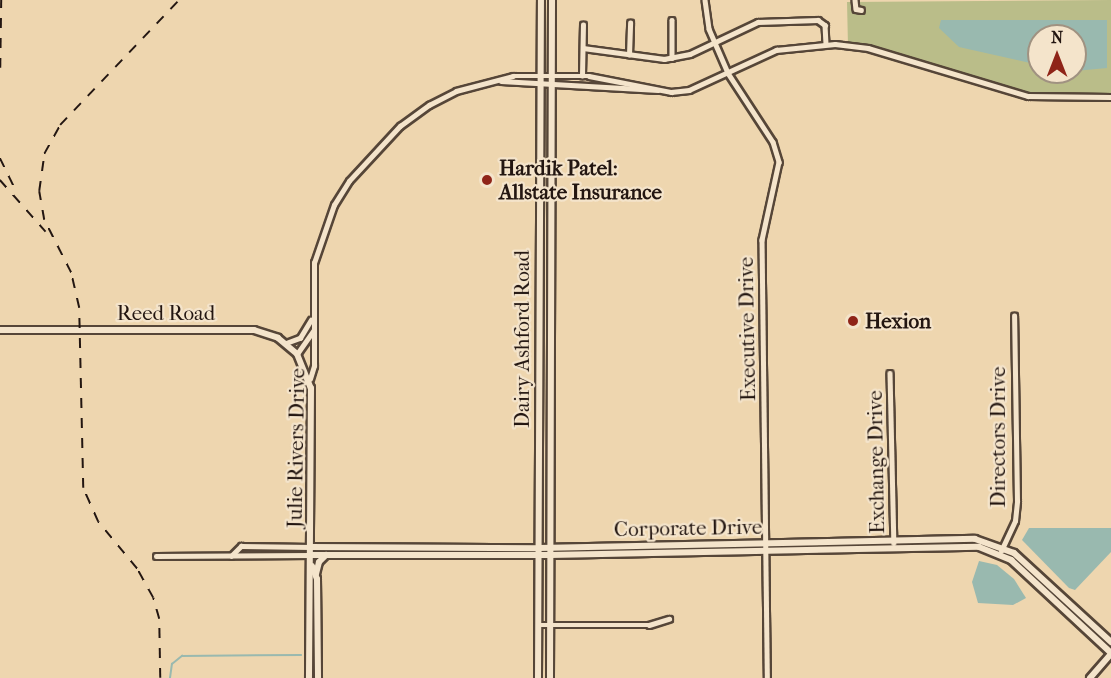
<!DOCTYPE html>
<html>
<head>
<meta charset="utf-8">
<style>
	body { margin:0 }
	#map { position:relative; width:1111px; height:678px; overflow:hidden; background:#eed6af; font-family:"IM FELL French Canon",serif }
	div>[style] { position:absolute }
	[style*='--x'] { left:calc(var(--x)*1px); top:calc(var(--y)*1px); width:calc(var(--w)*1px); rotate:calc(var(--a)*1deg) }
	.green>* { inset:0; background:#babd89 }
	.water>* { inset:0; background:#99b9af }
	.stream>* { height:1.5px; margin:-0.75px; padding:0 0.75px; transform-origin:0.75px; border-radius:0.75px; background:#99b9af }
	.roads { filter:drop-shadow(2px 0 #564638) drop-shadow(-2px 0 #564638) drop-shadow(0 2px #564638) drop-shadow(0 -2px #564638) }
	.street>* { height:4.5px; margin:-2.25px; padding:0 2.25px; transform-origin:2.25px; border-radius:2.25px; background:#f4e4cb }
	.secondary>* { height:6px; margin:-3px; padding:0 3px; transform-origin:3px; border-radius:3px; background:#f4e4cb }
	.rail>* { height:1.5px; margin-top:-0.75px; transform-origin:0; background:repeating-linear-gradient(90deg,#231611 0 10px,transparent 0 20px) }
	.dots>* { width:16px; height:16px; translate:-50% -50%; box-sizing:border-box; border:3px solid #f4e4cb; border-radius:50% }
	span { translate:-50% -50%; white-space:nowrap; text-align:center; line-height:1.15; -webkit-text-stroke:4.5px #f4e4cb; paint-order:stroke }
	.poi-label { font-size:21px; color:#231611; font-weight:700 }
	.left { translate:0 -50%; text-align:left }
	.street-label { font-size:21px; color:#231611 }
	.north { position:absolute; left:1027px; top:24px; width:60px; height:60px; box-sizing:border-box; background:#f4e4cb; border:2px solid #a09281; border-radius:50%; rotate:0deg; font-size:16px; font-weight:700; line-height:24px; text-align:center; color:#231611 }
	.north::after { content:''; display:block; margin:auto; width:21px; height:27px; background:#8f2418; clip-path:polygon(50% 0,100% 100%,50% 72%,0 100%) }
</style>
</head>
<body>
<div id="map">
	<div class="green">
		<div style="clip-path:polygon(evenodd,1111px 0,1111px 97px,1028px 96px,848px 46px,847px 2px,1111px 0,1039px 36px,1075px 36px,1075px 72px,1039px 72px,1039px 36px)"></div>
	</div>
	<div class="water">
		<div style="clip-path:polygon(941px 20px,1107px 20px,1107px 68px,1075px 71px,1075px 36px,1039px 36px,1039px 65px,959px 47px,939px 28px)"></div>
		<div style="clip-path:polygon(1029px 528px,1111px 528px,1111px 552px,1075px 590px,1069px 588px,1022px 540px)"></div>
		<div style="clip-path:polygon(979px 561px,997px 565px,1014px 579px,1026px 598px,1013px 605px,978px 603px,972px 582px)"></div>
	</div>
	<div class="stream">
		<div style="--x:170;--y:678;--w:14;--a:-82"></div>
		<div style="--x:172;--y:664;--w:13;--a:-39"></div>
		<div style="--x:182;--y:656;--w:119;--a:-0.5"></div>
	</div>
	<div class="roads">
		<div class="street">
			<div style="--x:705;--y:0;--w:29;--a:82"></div>
			<div style="--x:709;--y:29;--w:48;--a:66.6"></div>
			<div style="--x:728;--y:73;--w:82;--a:56.9"></div>
			<div style="--x:773;--y:142;--w:21;--a:73"></div>
			<div style="--x:779;--y:162;--w:80;--a:102.3"></div>
			<div style="--x:762;--y:240;--w:438;--a:89.3"></div>
			<div style="--x:855;--y:0;--w:9;--a:84"></div>
			<div style="--x:856;--y:9;--w:5;--a:11"></div>
			<div style="--x:672;--y:20;--w:38;--a:90"></div>
			<div style="--x:583;--y:48;--w:82;--a:7.7"></div>
			<div style="--x:664;--y:59;--w:26;--a:-11"></div>
			<div style="--x:690;--y:54;--w:75;--a:-25.2"></div>
			<div style="--x:758;--y:22;--w:60;--a:-1.9"></div>
			<div style="--x:818;--y:20;--w:9;--a:36"></div>
			<div style="--x:825;--y:25;--w:19;--a:87"></div>
			<div style="--x:629;--y:55;--w:32;--a:-88"></div>
			<div style="--x:582;--y:76;--w:51;--a:-88.9"></div>
			<div style="--x:501;--y:81;--w:157;--a:3.3"></div>
			<div style="--x:286;--y:343;--w:15;--a:-20"></div>
			<div style="--x:300;--y:338;--w:21;--a:-59"></div>
			<div style="--x:297;--y:354;--w:29;--a:-55"></div>
			<div style="--x:890;--y:373;--w:170;--a:88.7"></div>
			<div style="--x:310;--y:379;--w:14;--a:-73"></div>
			<div style="--x:314;--y:366;--w:103;--a:-90"></div>
			<div style="--x:314;--y:263;--w:61;--a:-71"></div>
			<div style="--x:334;--y:205;--w:28;--a:-58"></div>
			<div style="--x:349;--y:181;--w:75;--a:-47.2"></div>
			<div style="--x:400;--y:126;--w:36;--a:-36"></div>
			<div style="--x:429;--y:105;--w:30;--a:-27"></div>
			<div style="--x:456;--y:91;--w:59;--a:-14.7"></div>
			<div style="--x:513;--y:76;--w:76;--a:0"></div>
			<div style="--x:589;--y:76;--w:84;--a:11"></div>
			<div style="--x:671;--y:92;--w:18;--a:-6"></div>
			<div style="--x:689;--y:90;--w:96;--a:-24.7"></div>
			<div style="--x:776;--y:50;--w:59;--a:-5.8"></div>
			<div style="--x:835;--y:44;--w:33;--a:7"></div>
			<div style="--x:868;--y:48;--w:167;--a:16.7"></div>
			<div style="--x:1028;--y:96;--w:83;--a:0.7"></div>
			<div style="--x:1001;--y:551;--w:33;--a:-65"></div>
			<div style="--x:1015;--y:521;--w:20;--a:-84"></div>
			<div style="--x:1017;--y:501;--w:185;--a:-90.9"></div>
			<div style="--x:156;--y:556;--w:155;--a:-0.4"></div>
			<div style="--x:231;--y:556;--w:14;--a:-45"></div>
			<div style="--x:241;--y:546;--w:70;--a:0.8"></div>
			<div style="--x:538;--y:625;--w:111;--a:0"></div>
			<div style="--x:649;--y:625;--w:21;--a:-17"></div>
		</div>
		<div class="secondary">
			<div style="--x:0;--y:330;--w:254;--a:0"></div>
			<div style="--x:254;--y:330;--w:25;--a:18"></div>
			<div style="--x:278;--y:338;--w:25;--a:40"></div>
			<div style="--x:297;--y:354;--w:37;--a:68"></div>
			<div style="--x:311;--y:388;--w:290;--a:90.4"></div>
			<div style="--x:311;--y:547;--w:228;--a:0.3"></div>
			<div style="--x:539;--y:548;--w:436;--a:-1.2"></div>
			<div style="--x:975;--y:539;--w:41;--a:19.7"></div>
			<div style="--x:1014;--y:553;--w:132;--a:42.5"></div>
			<div style="--x:311;--y:555;--w:239;--a:0"></div>
			<div style="--x:550;--y:555;--w:429;--a:-1.1"></div>
			<div style="--x:979;--y:547;--w:35;--a:22"></div>
			<div style="--x:1011;--y:560;--w:137;--a:42.9"></div>
			<div style="--x:312;--y:566;--w:14;--a:69"></div>
			<div style="--x:317;--y:579;--w:99;--a:89.4"></div>
			<div style="--x:316;--y:574;--w:12;--a:-76"></div>
			<div style="--x:319;--y:562;--w:10;--a:-45"></div>
			<div style="--x:538;--y:678;--w:678;--a:-89.75"></div>
			<div style="--x:550;--y:678;--w:678;--a:-89.83"></div>
			<div style="--x:1090;--y:678;--w:32;--a:-49"></div>
		</div>
	</div>
	<div class="rail">
		<div style="--x:0;--y:68;--w:68;--a:-89.2"></div>
		<div style="--x:0;--y:158;--w:34;--a:64"></div>
		<div style="--x:0;--y:180;--w:69;--a:48.5"></div>
		<div style="--x:160;--y:678;--w:59;--a:-91"></div>
		<div style="--x:159;--y:619;--w:22;--a:-106"></div>
		<div style="--x:153;--y:598;--w:33;--a:-119"></div>
		<div style="--x:137;--y:569;--w:61;--a:-129.7"></div>
		<div style="--x:98;--y:522;--w:37;--a:-114"></div>
		<div style="--x:83;--y:488;--w:180;--a:-91.3"></div>
		<div style="--x:79;--y:308;--w:36;--a:-103"></div>
		<div style="--x:71;--y:273;--w:59;--a:-117"></div>
		<div style="--x:44;--y:220;--w:29;--a:-100"></div>
		<div style="--x:39;--y:191;--w:37;--a:-82"></div>
		<div style="--x:44;--y:154;--w:33;--a:-61"></div>
		<div style="--x:60;--y:125;--w:173;--a:-46.4"></div>
	</div>
	<div class="dots">
		<div style="left:487px;top:180px;background:#8f2418"></div>
		<div style="left:853px;top:321px;background:#8f2418"></div>
	</div>
	<div class="poi-label">
		<span class="left" style="left:499px;top:180px">Hardik Patel:<br>Allstate Insurance</span>
		<span class="left" style="left:865px;top:321px">Hexion</span>
	</div>
	<div class="street-label">
		<span style="left:166px;top:313px">Reed Road</span>
		<span style="left:747px;top:329px;rotate:-91deg">Executive Drive</span>
		<span style="left:522px;top:339px;rotate:-90deg">Dairy Ashford Road</span>
		<span style="left:998px;top:437px;rotate:-90deg">Directors Drive</span>
		<span style="left:296px;top:448px;rotate:-89deg">Julie Rivers Drive</span>
		<span style="left:876px;top:462px;rotate:-91deg">Exchange Drive</span>
		<span style="left:688px;top:528px;rotate:-1deg">Corporate Drive</span>
	</div>
	<div class="north">N</div>
</div>
</body>
</html>
